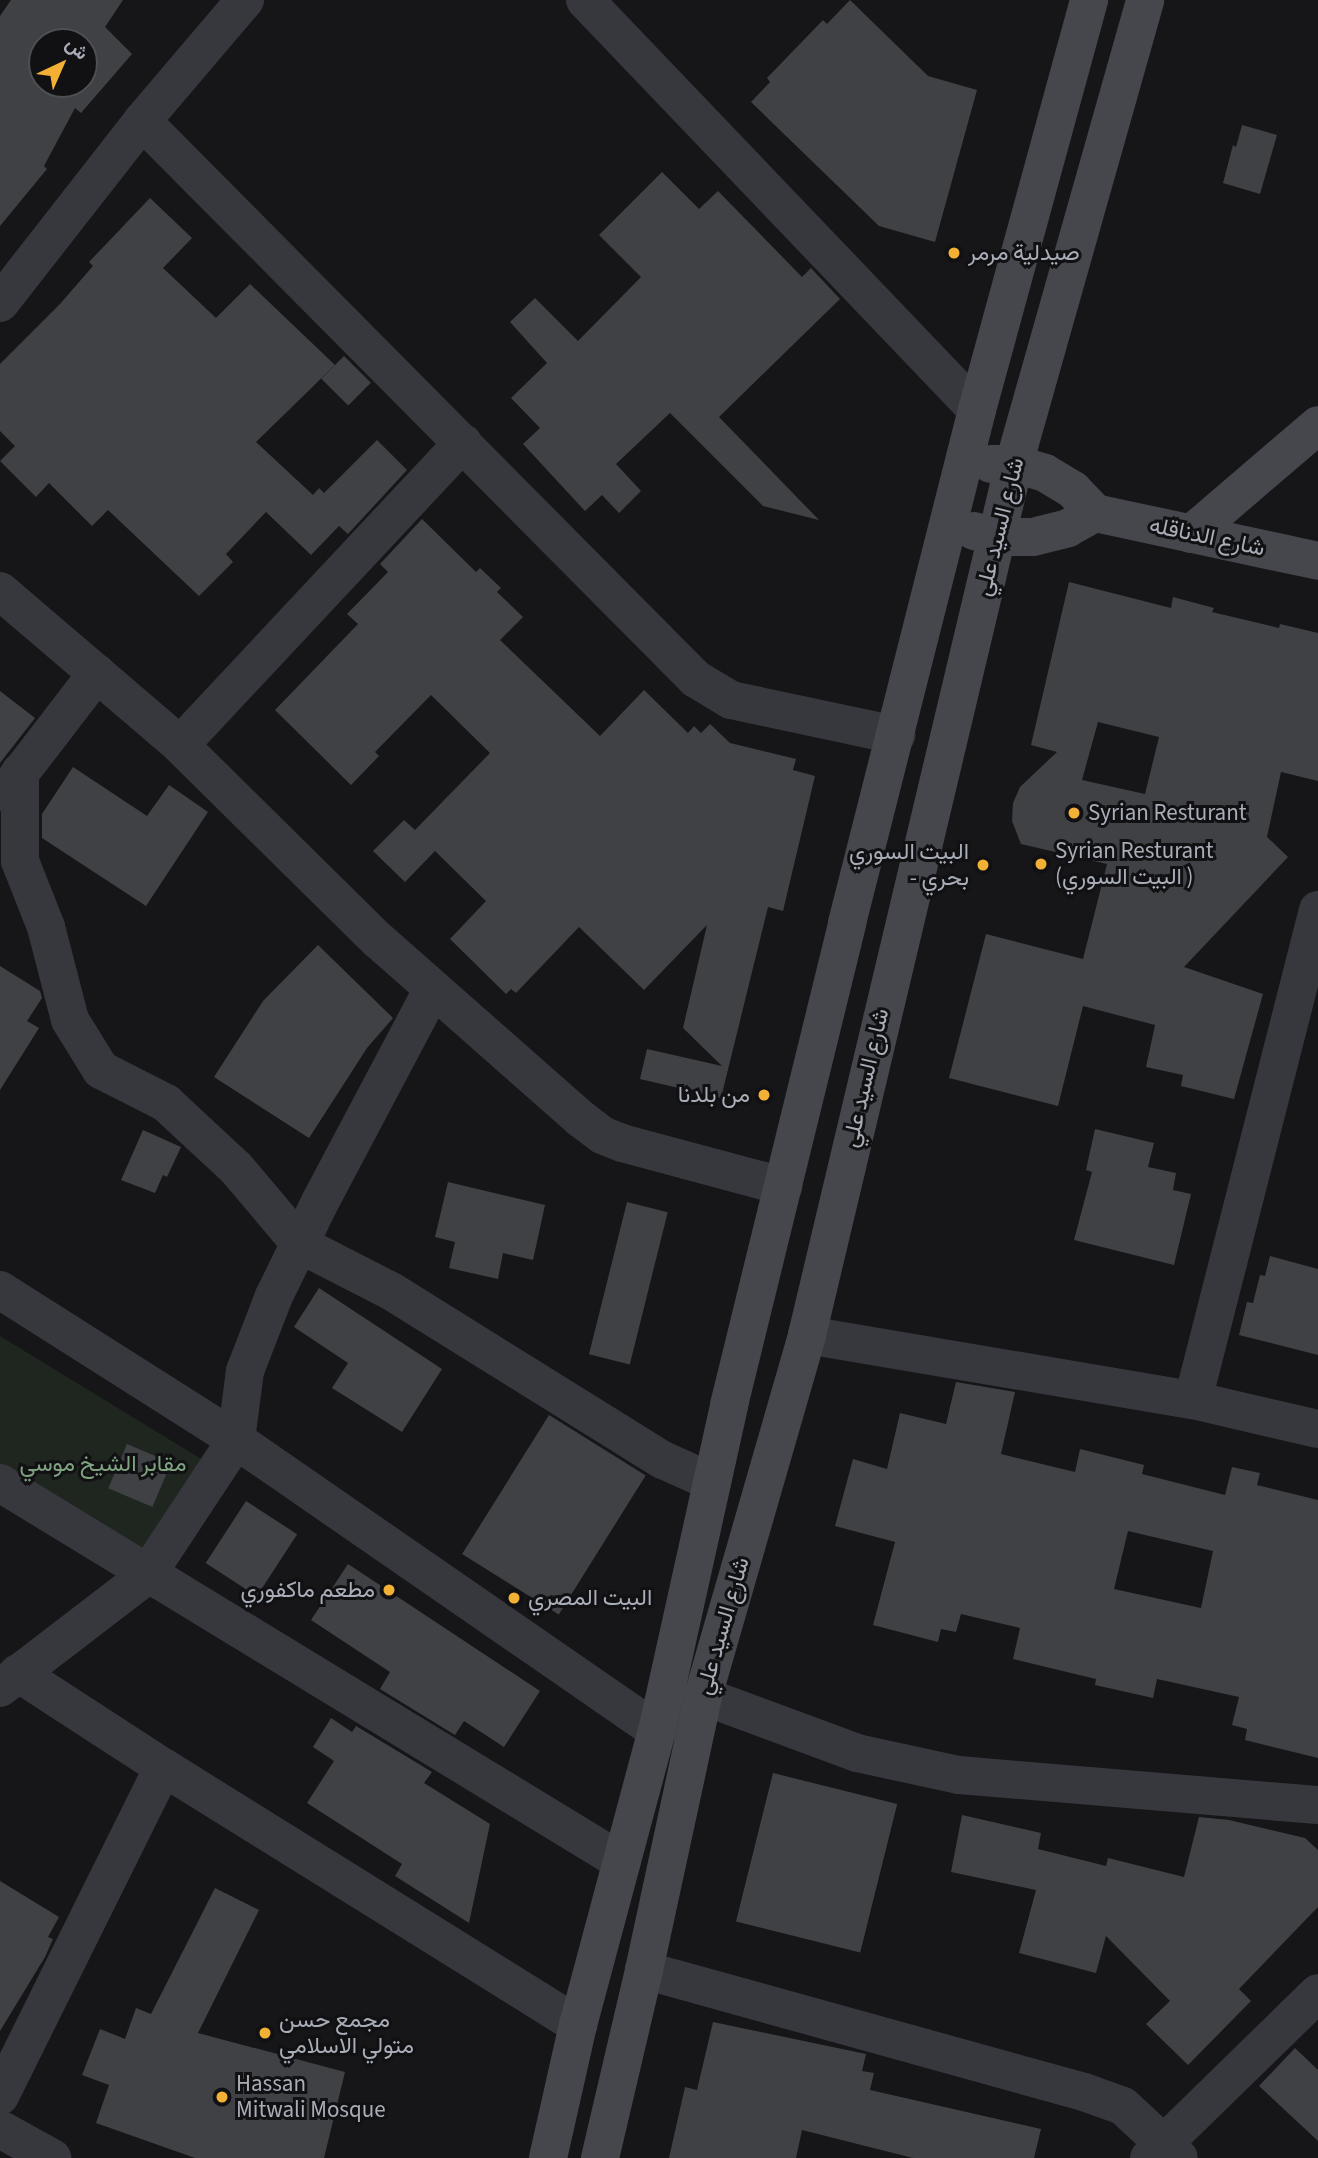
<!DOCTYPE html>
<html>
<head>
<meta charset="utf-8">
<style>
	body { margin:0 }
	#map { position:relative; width:1318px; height:2158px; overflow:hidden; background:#161618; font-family:"Source Sans 3",Vazirmatn,sans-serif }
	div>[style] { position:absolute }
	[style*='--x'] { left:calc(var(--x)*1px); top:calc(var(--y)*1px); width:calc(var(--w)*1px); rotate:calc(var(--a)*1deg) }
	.green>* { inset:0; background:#1e261f }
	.building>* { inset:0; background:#404145; transform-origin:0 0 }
	.street>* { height:38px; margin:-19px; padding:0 19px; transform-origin:19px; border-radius:19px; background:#37383d }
	.secondary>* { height:38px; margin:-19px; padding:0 19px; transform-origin:19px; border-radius:19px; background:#45474d }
	.dots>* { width:19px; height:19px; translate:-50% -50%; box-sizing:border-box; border:4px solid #111113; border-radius:50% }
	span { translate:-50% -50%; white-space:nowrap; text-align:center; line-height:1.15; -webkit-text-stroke:6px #111113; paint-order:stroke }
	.poi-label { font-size:23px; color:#a8adb8 }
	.left { translate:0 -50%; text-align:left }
	.right { translate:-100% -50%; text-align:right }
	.street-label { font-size:23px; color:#a8adb8 }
	.park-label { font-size:23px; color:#7fa381 }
	.north { position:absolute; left:28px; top:28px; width:70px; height:70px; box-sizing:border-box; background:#111113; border:2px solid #4d4f55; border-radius:50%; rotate:44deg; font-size:19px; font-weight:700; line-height:28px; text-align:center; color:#a8adb8 }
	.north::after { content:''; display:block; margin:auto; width:24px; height:32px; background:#f2b134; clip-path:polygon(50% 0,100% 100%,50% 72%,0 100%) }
</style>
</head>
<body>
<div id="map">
	<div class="green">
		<div style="clip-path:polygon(0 1336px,203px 1460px,144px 1555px,0 1467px)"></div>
	</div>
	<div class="building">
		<div style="clip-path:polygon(evenodd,11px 0,123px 0,105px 27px,132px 54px,81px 113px,75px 108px,44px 166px,47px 169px,0 226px,0 16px,11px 0,42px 42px,84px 42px,84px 84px,42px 84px,42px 42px)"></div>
		<div style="clip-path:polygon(850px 0,928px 76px,977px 90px,935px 242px,879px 226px,751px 102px,770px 82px,767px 78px,823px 20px,827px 24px)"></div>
		<div style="clip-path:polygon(1242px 125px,1277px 135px,1260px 194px,1223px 183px,1233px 145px,1236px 147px)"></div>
		<div style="clip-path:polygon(662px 172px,699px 209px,718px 191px,802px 277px,811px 268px,840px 299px,719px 417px,819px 520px,763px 506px,670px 413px,616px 464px,641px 491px,619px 513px,602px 495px,585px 511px,523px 444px,540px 428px,511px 398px,547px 363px,510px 322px,535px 298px,578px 341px,641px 277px,599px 235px)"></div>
		<div style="clip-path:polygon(150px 198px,192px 238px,163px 268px,216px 318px,250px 284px,335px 365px,256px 442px,313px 495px,319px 488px,324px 493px,377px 440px,407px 470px,348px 534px,339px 526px,311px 555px,266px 512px,226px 554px,233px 562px,199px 596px,108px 510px,92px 526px,49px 483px,36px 497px,0 461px,15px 446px,0 431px,0 364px,60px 304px,93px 266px,89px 262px)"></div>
		<div style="left:344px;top:356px;width:38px;height:32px;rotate:45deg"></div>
		<div style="clip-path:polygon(422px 519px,476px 572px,480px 568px,501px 588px,497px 592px,523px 617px,500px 640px,600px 736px,644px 690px,688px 733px,694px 726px,701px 733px,710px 724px,730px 743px,796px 759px,793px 770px,815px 776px,783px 911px,768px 907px,721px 1098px,640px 1079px,647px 1049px,722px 1066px,683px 1028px,707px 925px,644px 990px,579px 927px,516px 993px,511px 989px,506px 994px,450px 939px,486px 901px,435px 851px,405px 882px,373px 851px,404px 820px,415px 830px,490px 753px,431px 695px,375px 752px,379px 756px,351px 785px,275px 710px,358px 624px,347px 614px,388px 572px,380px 564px)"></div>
		<div style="clip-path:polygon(evenodd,1069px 582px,1171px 608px,1173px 597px,1214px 608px,1212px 612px,1279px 628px,1280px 624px,1318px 633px,1318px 781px,1281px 772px,1267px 837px,1288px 857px,1184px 967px,1263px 994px,1234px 1099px,1181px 1086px,1183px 1075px,1146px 1067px,1155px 1025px,1083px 1006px,1058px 1106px,949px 1078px,986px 934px,1083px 959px,1107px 864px,1021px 844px,1012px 821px,1013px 803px,1020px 787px,1057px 752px,1031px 745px,1069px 582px,1098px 722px,1159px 737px,1145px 794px,1082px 780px,1098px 722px)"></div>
		<div style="clip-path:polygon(0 691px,35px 718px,0 763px)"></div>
		<div style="clip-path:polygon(73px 767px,147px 816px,169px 785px,208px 812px,146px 906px,42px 838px,42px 814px)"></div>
		<div style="clip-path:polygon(318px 945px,393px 1018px,367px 1048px,309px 1138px,214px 1077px,263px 1001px)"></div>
		<div style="clip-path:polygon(0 966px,40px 991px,42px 998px,27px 1021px,39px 1028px,0 1090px)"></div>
		<div style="clip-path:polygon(1095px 1129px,1154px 1143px,1148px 1167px,1176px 1173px,1173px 1190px,1191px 1194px,1174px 1265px,1074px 1240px,1092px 1172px,1086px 1170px)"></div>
		<div style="clip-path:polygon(143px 1130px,181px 1147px,167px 1177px,163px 1175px,155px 1193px,121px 1180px)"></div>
		<div style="clip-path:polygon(448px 1182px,545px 1205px,533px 1260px,503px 1253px,498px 1279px,449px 1268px,455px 1242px,435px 1237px)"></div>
		<div style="left:627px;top:1202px;width:42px;height:157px;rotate:14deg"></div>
		<div style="clip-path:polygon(1270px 1256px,1318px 1269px,1318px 1355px,1239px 1335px,1247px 1302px,1253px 1303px,1260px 1275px,1265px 1276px)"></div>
		<div style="clip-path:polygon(319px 1288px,442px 1369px,402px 1432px,332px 1388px,348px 1363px,294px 1327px)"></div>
		<div style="clip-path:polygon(evenodd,956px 1382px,1015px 1392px,1001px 1454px,1075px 1472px,1080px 1449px,1144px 1465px,1142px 1474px,1225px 1495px,1232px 1467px,1260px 1473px,1257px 1485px,1318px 1500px,1318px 1758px,1245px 1740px,1247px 1729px,1232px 1725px,1239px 1697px,1157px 1679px,1153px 1698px,1095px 1685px,1096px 1679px,1013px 1659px,1020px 1628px,961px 1614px,956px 1632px,941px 1629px,938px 1642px,873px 1625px,895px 1542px,835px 1526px,853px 1459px,887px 1469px,900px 1413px,946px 1424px,956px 1382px,1128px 1531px,1213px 1551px,1201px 1608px,1114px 1589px,1128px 1531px)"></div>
		<div style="left:549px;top:1415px;width:114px;height:164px;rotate:32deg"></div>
		<div style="left:127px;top:1444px;width:48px;height:48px;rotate:23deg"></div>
		<div style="left:246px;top:1501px;width:61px;height:74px;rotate:33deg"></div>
		<div style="clip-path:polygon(348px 1564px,540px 1691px,504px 1747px,464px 1721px,455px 1735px,380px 1689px,390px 1672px,311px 1620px)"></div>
		<div style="clip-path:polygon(331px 1718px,352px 1732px,356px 1726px,432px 1772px,424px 1783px,490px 1824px,469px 1923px,395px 1876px,402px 1864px,307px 1803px,334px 1761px,313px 1747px)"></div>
		<div style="left:773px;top:1773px;width:128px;height:153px;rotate:14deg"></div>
		<div style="clip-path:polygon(962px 1815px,1041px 1833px,1038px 1849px,1106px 1866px,1108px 1858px,1184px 1877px,1199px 1817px,1229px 1820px,1305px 1838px,1318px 1850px,1318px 1907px,1239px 1989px,1251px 2001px,1188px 2065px,1146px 2024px,1170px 2001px,1106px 1936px,1096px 1973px,1019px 1953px,1036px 1890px,951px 1872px)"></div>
		<div style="clip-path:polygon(0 1881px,59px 1917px,48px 1937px,53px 1939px,45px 1957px,0 2031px)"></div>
		<div style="clip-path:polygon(215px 1888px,259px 1910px,198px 2033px,345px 2072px,324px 2158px,195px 2158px,96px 2123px,109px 2085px,82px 2075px,100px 2029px,125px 2039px,136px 2008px,151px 2014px)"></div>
		<div style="clip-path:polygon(713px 2022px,866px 2054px,862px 2071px,874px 2073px,870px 2090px,1041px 2129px,1034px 2158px,913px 2158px,802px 2130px,796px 2158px,669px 2158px,685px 2087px,697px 2090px)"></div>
		<div style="clip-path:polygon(1295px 2048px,1318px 2070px,1318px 2141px,1259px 2086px)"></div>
	</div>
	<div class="street">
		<div style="--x:585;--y:0;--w:567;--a:46.29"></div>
		<div style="--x:142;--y:121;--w:786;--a:45.21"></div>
		<div style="--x:696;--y:679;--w:41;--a:31"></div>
		<div style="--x:731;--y:700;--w:169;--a:12"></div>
		<div style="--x:0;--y:303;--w:231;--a:-52"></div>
		<div style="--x:142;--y:121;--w:159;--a:-49.6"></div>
		<div style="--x:0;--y:591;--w:237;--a:40.5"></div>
		<div style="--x:180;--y:745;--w:278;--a:44.6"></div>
		<div style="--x:378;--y:940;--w:271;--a:41.4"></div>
		<div style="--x:581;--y:1119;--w:26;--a:37"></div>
		<div style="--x:602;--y:1135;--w:22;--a:22"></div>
		<div style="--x:622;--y:1143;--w:167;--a:15"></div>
		<div style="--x:180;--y:745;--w:414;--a:-46.9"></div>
		<div style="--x:20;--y:772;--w:89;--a:90"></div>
		<div style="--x:20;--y:861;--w:71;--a:68.5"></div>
		<div style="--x:46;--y:927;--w:96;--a:75.5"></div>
		<div style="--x:70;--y:1020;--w:59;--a:58.2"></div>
		<div style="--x:101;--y:1070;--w:73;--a:26.9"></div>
		<div style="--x:166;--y:1103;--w:96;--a:42.9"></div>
		<div style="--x:236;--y:1168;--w:101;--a:49.8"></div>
		<div style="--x:301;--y:1245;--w:101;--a:27.1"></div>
		<div style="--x:391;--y:1291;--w:320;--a:31.9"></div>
		<div style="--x:663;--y:1460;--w:54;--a:24.2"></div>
		<div style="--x:5;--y:793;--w:151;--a:-52.5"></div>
		<div style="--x:0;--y:1290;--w:280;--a:32.4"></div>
		<div style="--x:236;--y:1440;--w:512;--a:34.65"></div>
		<div style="--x:807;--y:1335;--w:391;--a:9.6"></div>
		<div style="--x:1193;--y:1400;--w:128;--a:13.1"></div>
		<div style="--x:1193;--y:1400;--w:506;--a:-75.69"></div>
		<div style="--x:0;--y:1483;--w:728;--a:31.35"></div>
		<div style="--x:18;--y:1673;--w:173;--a:33"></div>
		<div style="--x:163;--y:1767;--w:489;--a:31.9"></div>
		<div style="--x:0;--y:1688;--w:185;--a:-37.5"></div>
		<div style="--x:147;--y:1575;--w:162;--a:-56.6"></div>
		<div style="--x:236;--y:1440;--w:70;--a:-82.6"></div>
		<div style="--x:245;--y:1371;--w:80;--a:-68.9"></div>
		<div style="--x:274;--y:1296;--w:105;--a:-63.9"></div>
		<div style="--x:320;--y:1202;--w:241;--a:-62.1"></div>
		<div style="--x:703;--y:1696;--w:164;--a:20.3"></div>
		<div style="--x:857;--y:1753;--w:104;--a:12.2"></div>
		<div style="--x:959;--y:1775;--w:360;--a:4.8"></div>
		<div style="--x:644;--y:1970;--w:457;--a:15.5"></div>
		<div style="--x:1084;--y:2092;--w:41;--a:19.7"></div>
		<div style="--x:1123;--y:2106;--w:76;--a:42.9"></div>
		<div style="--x:0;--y:2096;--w:367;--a:-63.6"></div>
		<div style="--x:0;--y:2129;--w:60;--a:29.1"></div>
		<div style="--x:1149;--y:2158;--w:236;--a:-44.3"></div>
	</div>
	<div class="secondary">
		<div style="--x:991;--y:464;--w:23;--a:0"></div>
		<div style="--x:1014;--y:464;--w:32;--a:16"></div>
		<div style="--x:1045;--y:473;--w:33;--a:31"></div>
		<div style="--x:1073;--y:490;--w:32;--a:46"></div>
		<div style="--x:1095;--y:513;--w:228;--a:12.1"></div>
		<div style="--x:974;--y:531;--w:24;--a:15"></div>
		<div style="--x:997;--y:537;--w:36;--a:0"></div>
		<div style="--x:1033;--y:537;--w:36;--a:-14"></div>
		<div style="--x:1068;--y:528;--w:31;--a:-29"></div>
		<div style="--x:1191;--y:534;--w:167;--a:-40.6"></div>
		<div style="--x:548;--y:2158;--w:136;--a:-77.3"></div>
		<div style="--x:578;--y:2025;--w:304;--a:-75"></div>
		<div style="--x:657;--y:1731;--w:334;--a:-77.5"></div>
		<div style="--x:729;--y:1405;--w:496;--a:-76.2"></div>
		<div style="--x:847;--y:923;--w:529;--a:-75.78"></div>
		<div style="--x:977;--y:410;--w:425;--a:-74.7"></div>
		<div style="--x:600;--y:2158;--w:193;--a:-76.8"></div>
		<div style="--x:644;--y:1970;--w:280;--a:-77.8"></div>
		<div style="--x:703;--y:1696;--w:376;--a:-73.9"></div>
		<div style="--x:807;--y:1335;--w:895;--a:-76.63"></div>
		<div style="--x:1014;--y:464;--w:482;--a:-74.2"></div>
	</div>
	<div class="dots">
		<div style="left:954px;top:253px;background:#f2b134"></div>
		<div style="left:1074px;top:813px;background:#f2b134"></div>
		<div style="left:1041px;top:864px;background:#f2b134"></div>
		<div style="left:983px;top:865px;background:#f2b134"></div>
		<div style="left:764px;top:1095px;background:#f2b134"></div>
		<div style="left:389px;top:1590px;background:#f2b134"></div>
		<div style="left:514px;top:1598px;background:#f2b134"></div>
		<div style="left:265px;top:2033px;background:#f2b134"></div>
		<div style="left:222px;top:2097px;background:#f2b134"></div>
	</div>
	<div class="poi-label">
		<span class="left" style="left:968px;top:253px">صيدلية مرمر</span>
		<span class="left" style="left:1088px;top:813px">Syrian Resturant</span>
		<span class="left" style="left:1055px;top:864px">Syrian Resturant<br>(البيت السوري )</span>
		<span class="right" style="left:969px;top:865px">البيت السوري<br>- بحري</span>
		<span class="right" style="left:750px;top:1095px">من بلدنا</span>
		<span class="right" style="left:375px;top:1590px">مطعم ماكفوري</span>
		<span class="left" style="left:528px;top:1598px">البيت المصري</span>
		<span class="left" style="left:279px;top:2033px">مجمع حسن<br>متولي الاسلامي</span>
		<span class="left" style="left:236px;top:2097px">Hassan<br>Mitwali Mosque</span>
	</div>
	<div class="street-label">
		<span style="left:1000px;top:527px;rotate:-76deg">شارع السيد علي</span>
		<span style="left:1207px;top:537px;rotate:12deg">شارع الدناقله</span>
		<span style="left:866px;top:1078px;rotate:-77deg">شارع السيد علي</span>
		<span style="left:723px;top:1626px;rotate:-74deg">شارع السيد علي</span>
	</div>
	<div class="park-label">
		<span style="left:103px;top:1464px">مقابر الشيخ موسي</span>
	</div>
	<div class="north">ش</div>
</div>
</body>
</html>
